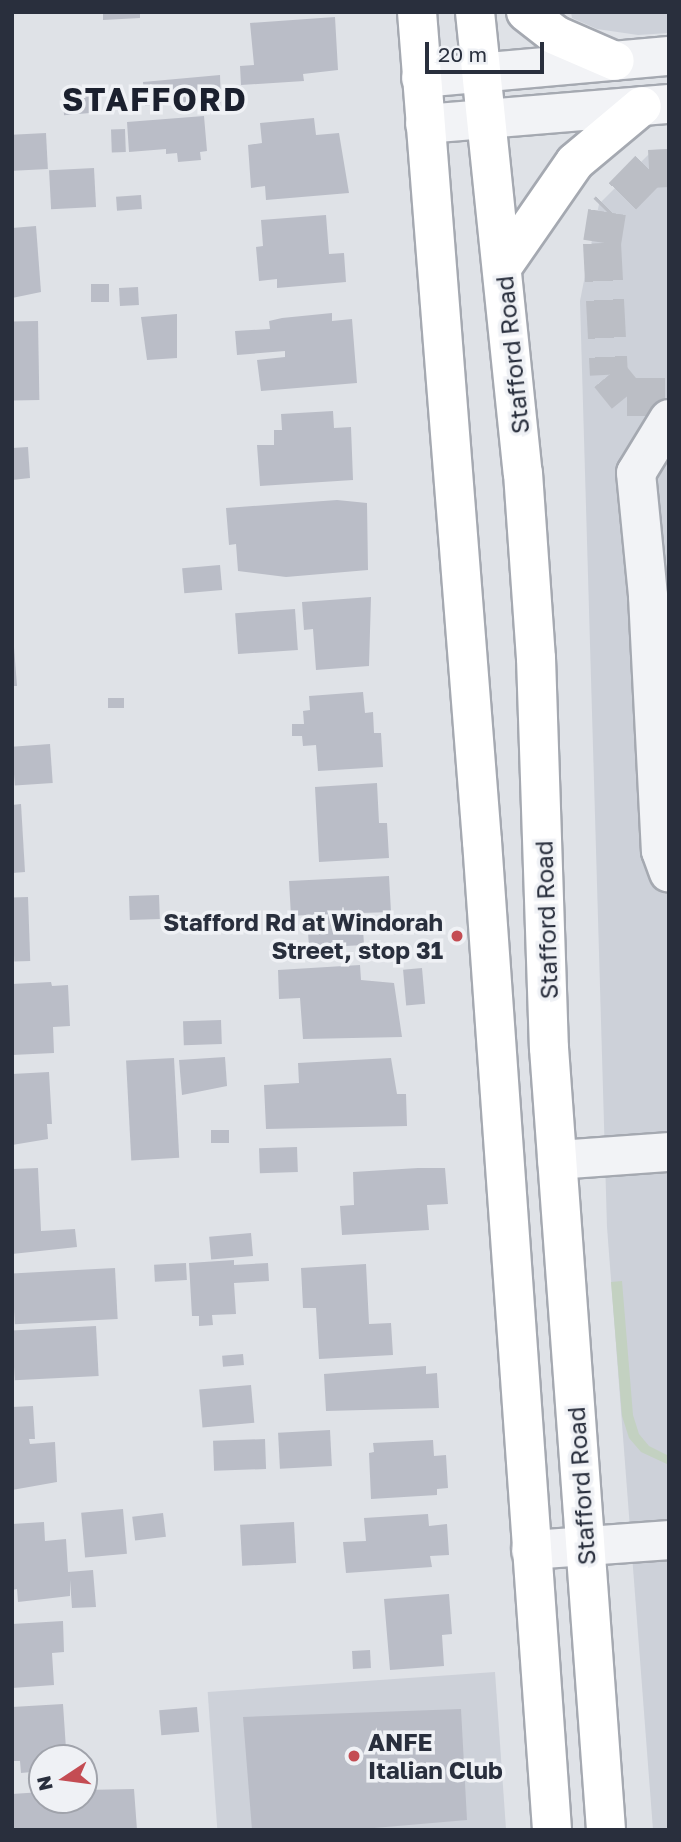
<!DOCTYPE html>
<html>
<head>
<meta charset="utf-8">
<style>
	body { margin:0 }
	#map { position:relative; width:681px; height:1842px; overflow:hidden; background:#dfe2e7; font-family:"Golos Text",sans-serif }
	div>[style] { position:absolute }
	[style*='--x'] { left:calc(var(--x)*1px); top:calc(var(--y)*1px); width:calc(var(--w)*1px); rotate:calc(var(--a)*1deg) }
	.built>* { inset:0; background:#cdd1d9; transform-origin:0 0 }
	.green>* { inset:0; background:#c3d1c1 }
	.building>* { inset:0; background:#babdc7; transform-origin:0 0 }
	.minor-tunnel>* { height:38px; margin-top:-19px; transform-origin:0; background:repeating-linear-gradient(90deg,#bbbec5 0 38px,transparent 0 57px) }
	.roads { filter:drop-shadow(2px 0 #a5a9b1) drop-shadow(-2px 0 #a5a9b1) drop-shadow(0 2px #a5a9b1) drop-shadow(0 -2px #a5a9b1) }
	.minor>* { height:38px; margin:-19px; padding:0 19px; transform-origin:19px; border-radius:19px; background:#f2f3f6 }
	.highway>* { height:38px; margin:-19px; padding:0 19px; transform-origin:19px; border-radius:19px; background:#fff }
	.dots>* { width:19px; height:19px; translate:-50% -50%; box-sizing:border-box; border:4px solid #eff1f5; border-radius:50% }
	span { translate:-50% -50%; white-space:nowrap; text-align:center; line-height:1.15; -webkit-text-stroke:7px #eff1f5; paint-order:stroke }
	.street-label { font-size:24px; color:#292f3d }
	.poi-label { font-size:24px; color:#292f3d; font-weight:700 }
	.right { translate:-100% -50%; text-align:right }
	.left { translate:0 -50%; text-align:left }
	.district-label { font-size:32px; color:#1b202e; font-weight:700; letter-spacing:2px }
	.frame { position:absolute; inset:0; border:14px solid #292f3d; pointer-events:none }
	.north { position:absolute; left:28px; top:1744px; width:70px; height:70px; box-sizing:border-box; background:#eff1f5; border:2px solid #a0a3ab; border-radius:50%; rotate:257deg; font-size:19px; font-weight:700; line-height:28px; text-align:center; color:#292f3d }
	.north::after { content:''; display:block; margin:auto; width:24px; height:32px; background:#c44c53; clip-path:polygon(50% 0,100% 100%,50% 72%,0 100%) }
	.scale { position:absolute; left:425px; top:42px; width:119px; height:32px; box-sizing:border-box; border:4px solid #292f3d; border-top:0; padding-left:9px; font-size:21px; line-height:24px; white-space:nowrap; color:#292f3d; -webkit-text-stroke:5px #eff1f5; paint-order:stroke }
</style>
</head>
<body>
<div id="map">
	<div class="built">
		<div style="clip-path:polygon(571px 12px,669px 12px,669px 33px,638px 35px,597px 29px,572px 18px)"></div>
		<div style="clip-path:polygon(669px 149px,669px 1830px,653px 1830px,607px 1227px,580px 301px,599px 204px,653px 150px)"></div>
		<div style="left:495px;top:1672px;width:158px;height:288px;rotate:86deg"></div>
	</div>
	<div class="green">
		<div style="clip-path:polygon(622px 1281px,633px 1415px,639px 1434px,649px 1446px,669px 1456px,669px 1465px,641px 1452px,629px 1438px,622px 1416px,611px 1282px)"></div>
	</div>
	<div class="building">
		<div style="clip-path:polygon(103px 12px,140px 12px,140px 18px,103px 20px)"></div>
		<div style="clip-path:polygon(335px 17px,338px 70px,303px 74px,304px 81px,241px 85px,240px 66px,254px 65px,250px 23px)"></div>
		<div style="clip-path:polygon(220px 75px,221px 103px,145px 106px,143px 82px)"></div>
		<div style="left:99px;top:90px;width:22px;height:37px;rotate:85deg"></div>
		<div style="clip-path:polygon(204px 116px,207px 151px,200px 152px,201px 160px,178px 162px,177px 153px,166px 154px,166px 149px,129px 152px,127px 122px)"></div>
		<div style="clip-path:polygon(314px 118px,316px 135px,339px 133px,349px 193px,266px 200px,265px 186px,251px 188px,248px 145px,262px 143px,260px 123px)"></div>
		<div style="left:125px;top:129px;width:23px;height:14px;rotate:88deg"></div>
		<div style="left:46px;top:133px;width:36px;height:34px;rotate:87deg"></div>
		<div style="left:94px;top:168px;width:39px;height:45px;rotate:87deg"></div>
		<div style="left:141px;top:195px;width:14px;height:25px;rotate:86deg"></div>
		<div style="clip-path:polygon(326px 215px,329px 254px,344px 253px,346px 282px,277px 288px,277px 279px,259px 281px,256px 247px,263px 246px,261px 220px)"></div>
		<div style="clip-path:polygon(36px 226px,41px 292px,12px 298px,12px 228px)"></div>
		<div style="left:91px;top:284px;width:18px;height:18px"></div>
		<div style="left:138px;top:287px;width:18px;height:19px;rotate:87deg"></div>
		<div style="clip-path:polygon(332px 313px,332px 321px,352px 319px,357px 383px,261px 391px,257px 360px,285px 357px,285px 351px,237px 355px,235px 331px,270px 329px,269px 321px,282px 318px)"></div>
		<div style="clip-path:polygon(177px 314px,177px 358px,147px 360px,141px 317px)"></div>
		<div style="left:38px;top:321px;width:79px;height:26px;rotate:89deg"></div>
		<div style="clip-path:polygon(333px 411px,334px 428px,351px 427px,353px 480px,260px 486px,257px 445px,274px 445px,274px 430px,282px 430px,281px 414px)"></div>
		<div style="clip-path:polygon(28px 447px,30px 478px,12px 480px,12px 448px)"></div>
		<div style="clip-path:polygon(337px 500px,367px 503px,368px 570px,286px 577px,238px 571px,236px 544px,229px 545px,226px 508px)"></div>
		<div style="left:220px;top:565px;width:25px;height:38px;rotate:85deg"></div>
		<div style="clip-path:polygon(371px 597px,369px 666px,316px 670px,313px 629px,304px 630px,302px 602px)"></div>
		<div style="left:295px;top:609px;width:41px;height:60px;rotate:86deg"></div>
		<div style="clip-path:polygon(14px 647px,17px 686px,12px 686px,12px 648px)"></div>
		<div style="clip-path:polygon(363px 692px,365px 713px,373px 712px,374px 733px,381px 733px,383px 767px,318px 771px,316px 745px,303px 746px,302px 736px,292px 736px,292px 724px,304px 724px,303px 711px,310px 710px,309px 696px)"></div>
		<div style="left:124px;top:698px;width:10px;height:16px;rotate:90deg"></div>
		<div style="left:50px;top:744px;width:39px;height:38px;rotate:86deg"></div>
		<div style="clip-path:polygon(377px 783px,379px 823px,387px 823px,389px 858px,319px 862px,315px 787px)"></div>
		<div style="clip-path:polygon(21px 804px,25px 872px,12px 873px,12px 805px)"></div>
		<div style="clip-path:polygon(389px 876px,391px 912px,362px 913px,364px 945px,309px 948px,307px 915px,291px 916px,289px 881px)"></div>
		<div style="left:159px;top:895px;width:24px;height:30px;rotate:88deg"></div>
		<div style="left:28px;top:897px;width:64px;height:16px;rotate:88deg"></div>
		<div style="clip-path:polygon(360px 965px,361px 980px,394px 983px,402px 1037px,303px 1039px,300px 998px,279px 999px,278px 970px)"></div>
		<div style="left:422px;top:968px;width:36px;height:19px;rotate:85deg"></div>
		<div style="clip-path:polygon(51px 982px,52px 986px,68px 985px,70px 1026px,53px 1027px,54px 1053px,12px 1055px,12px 984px)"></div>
		<div style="left:221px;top:1020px;width:24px;height:38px;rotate:88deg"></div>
		<div style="clip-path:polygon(225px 1057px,227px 1086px,182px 1095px,179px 1060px)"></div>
		<div style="left:174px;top:1058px;width:100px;height:48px;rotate:87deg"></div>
		<div style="clip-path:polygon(391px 1058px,397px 1094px,406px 1094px,407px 1126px,266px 1129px,264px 1085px,299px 1083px,298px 1063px)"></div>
		<div style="clip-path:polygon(49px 1072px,52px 1124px,47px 1124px,48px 1139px,12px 1145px,12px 1074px)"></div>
		<div style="left:229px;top:1130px;width:13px;height:18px;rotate:90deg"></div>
		<div style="left:297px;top:1147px;width:25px;height:38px;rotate:88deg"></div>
		<div style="clip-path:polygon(38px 1168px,41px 1231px,75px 1229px,77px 1247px,12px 1254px,12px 1169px)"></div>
		<div style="clip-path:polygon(418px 1168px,445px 1168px,448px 1204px,427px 1205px,429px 1230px,342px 1235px,340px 1206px,354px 1205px,353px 1172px)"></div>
		<div style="left:251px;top:1233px;width:23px;height:42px;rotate:85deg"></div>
		<div style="clip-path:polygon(234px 1260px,234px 1265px,268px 1263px,269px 1281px,234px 1283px,236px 1314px,212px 1315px,213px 1325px,199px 1326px,199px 1316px,192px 1316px,189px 1263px)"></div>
		<div style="left:186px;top:1263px;width:17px;height:32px;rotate:87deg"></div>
		<div style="clip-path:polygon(366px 1264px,369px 1324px,391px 1323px,393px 1355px,319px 1359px,316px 1308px,303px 1308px,301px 1268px)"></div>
		<div style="left:115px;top:1268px;width:51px;height:103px;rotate:87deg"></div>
		<div style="left:96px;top:1326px;width:50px;height:84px;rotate:87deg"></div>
		<div style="left:243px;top:1354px;width:11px;height:21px;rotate:85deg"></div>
		<div style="clip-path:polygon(426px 1366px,426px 1374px,437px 1373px,439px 1408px,326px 1411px,324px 1374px)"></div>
		<div style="left:251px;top:1385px;width:38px;height:52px;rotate:85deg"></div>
		<div style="clip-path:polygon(33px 1406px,35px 1439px,29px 1439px,30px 1444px,55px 1442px,57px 1482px,12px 1490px,12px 1407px)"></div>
		<div style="left:330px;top:1430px;width:36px;height:52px;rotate:87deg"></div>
		<div style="left:265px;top:1439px;width:30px;height:52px;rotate:88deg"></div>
		<div style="clip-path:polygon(433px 1440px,434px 1456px,446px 1455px,448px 1488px,437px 1489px,437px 1495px,371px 1499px,369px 1453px,374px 1452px,373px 1443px)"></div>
		<div style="left:123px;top:1509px;width:45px;height:42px;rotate:85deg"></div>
		<div style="left:163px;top:1513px;width:24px;height:31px;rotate:83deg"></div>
		<div style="clip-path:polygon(428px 1514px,429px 1526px,447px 1524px,449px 1555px,430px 1556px,432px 1567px,346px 1573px,343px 1542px,366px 1541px,364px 1518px)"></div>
		<div style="clip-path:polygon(44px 1522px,45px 1541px,66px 1539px,68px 1572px,93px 1570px,96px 1607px,72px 1608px,70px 1580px,70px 1596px,18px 1602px,17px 1589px,12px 1590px,12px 1524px)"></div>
		<div style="left:294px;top:1522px;width:41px;height:54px;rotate:87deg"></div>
		<div style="clip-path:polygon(449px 1594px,452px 1634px,442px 1635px,444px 1666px,390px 1670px,384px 1599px)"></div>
		<div style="clip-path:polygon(63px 1621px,64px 1652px,52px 1653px,54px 1685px,12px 1688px,12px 1624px)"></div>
		<div style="left:370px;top:1650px;width:18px;height:18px;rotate:87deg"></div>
		<div style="clip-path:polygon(63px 1704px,66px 1749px,60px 1750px,60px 1758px,42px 1758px,42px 1771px,21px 1773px,20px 1761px,12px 1761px,12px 1707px)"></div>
		<div style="left:197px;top:1707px;width:25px;height:38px;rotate:85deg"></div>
		<div style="clip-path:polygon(461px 1709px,467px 1820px,351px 1830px,252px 1830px,243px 1717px)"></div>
		<div style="clip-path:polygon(134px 1789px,137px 1830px,12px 1830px,12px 1794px,42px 1792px,42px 1800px,84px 1800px,84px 1790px)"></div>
	</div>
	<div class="minor-tunnel">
		<div style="--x:669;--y:168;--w:20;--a:177"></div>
		<div style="--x:649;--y:169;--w:60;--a:134.3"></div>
		<div style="--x:607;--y:212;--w:31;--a:99"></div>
		<div style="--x:602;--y:243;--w:132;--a:87"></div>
		<div style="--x:609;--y:375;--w:28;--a:51"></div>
		<div style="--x:627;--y:397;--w:42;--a:0"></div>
	</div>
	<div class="roads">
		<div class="minor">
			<div style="--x:421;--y:78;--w:249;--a:-5.1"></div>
			<div style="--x:425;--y:124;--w:245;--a:-4.7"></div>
			<div style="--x:669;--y:419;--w:63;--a:121.4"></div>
			<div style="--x:636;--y:473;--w:124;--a:84.4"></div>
			<div style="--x:648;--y:596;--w:255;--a:87.1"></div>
			<div style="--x:661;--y:851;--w:23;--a:70"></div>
			<div style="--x:557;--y:1160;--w:112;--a:-4.1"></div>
			<div style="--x:531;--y:1550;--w:138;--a:-4.1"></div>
		</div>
		<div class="highway">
			<div style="--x:417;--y:12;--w:832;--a:85.52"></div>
			<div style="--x:482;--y:841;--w:991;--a:85.95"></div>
			<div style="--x:475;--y:12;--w:463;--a:84.1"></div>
			<div style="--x:523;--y:473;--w:185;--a:86"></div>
			<div style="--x:536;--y:658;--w:390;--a:88.1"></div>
			<div style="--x:549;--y:1048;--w:784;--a:85.83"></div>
			<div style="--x:526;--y:12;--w:37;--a:38"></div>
			<div style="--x:555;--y:35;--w:65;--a:23.4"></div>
			<div style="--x:503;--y:266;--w:126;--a:-55.3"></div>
			<div style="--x:575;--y:162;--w:87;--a:-39.9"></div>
		</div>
	</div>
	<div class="dots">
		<div style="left:457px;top:936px;background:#c44c53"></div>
		<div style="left:354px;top:1756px;background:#c44c53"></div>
	</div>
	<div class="street-label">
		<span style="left:512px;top:355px;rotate:-96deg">Stafford Road</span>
		<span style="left:546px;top:920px;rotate:-92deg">Stafford Road</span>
		<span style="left:581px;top:1486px;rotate:-94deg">Stafford Road</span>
	</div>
	<div class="poi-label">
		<span class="right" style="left:443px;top:936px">Stafford Rd at Windorah<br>Street, stop 31</span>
		<span class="left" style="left:368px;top:1756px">ANFE<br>Italian Club</span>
	</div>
	<div class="district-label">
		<span style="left:155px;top:99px">STAFFORD</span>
	</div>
	<div class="frame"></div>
	<div class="north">N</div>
	<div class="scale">20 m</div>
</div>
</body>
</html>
